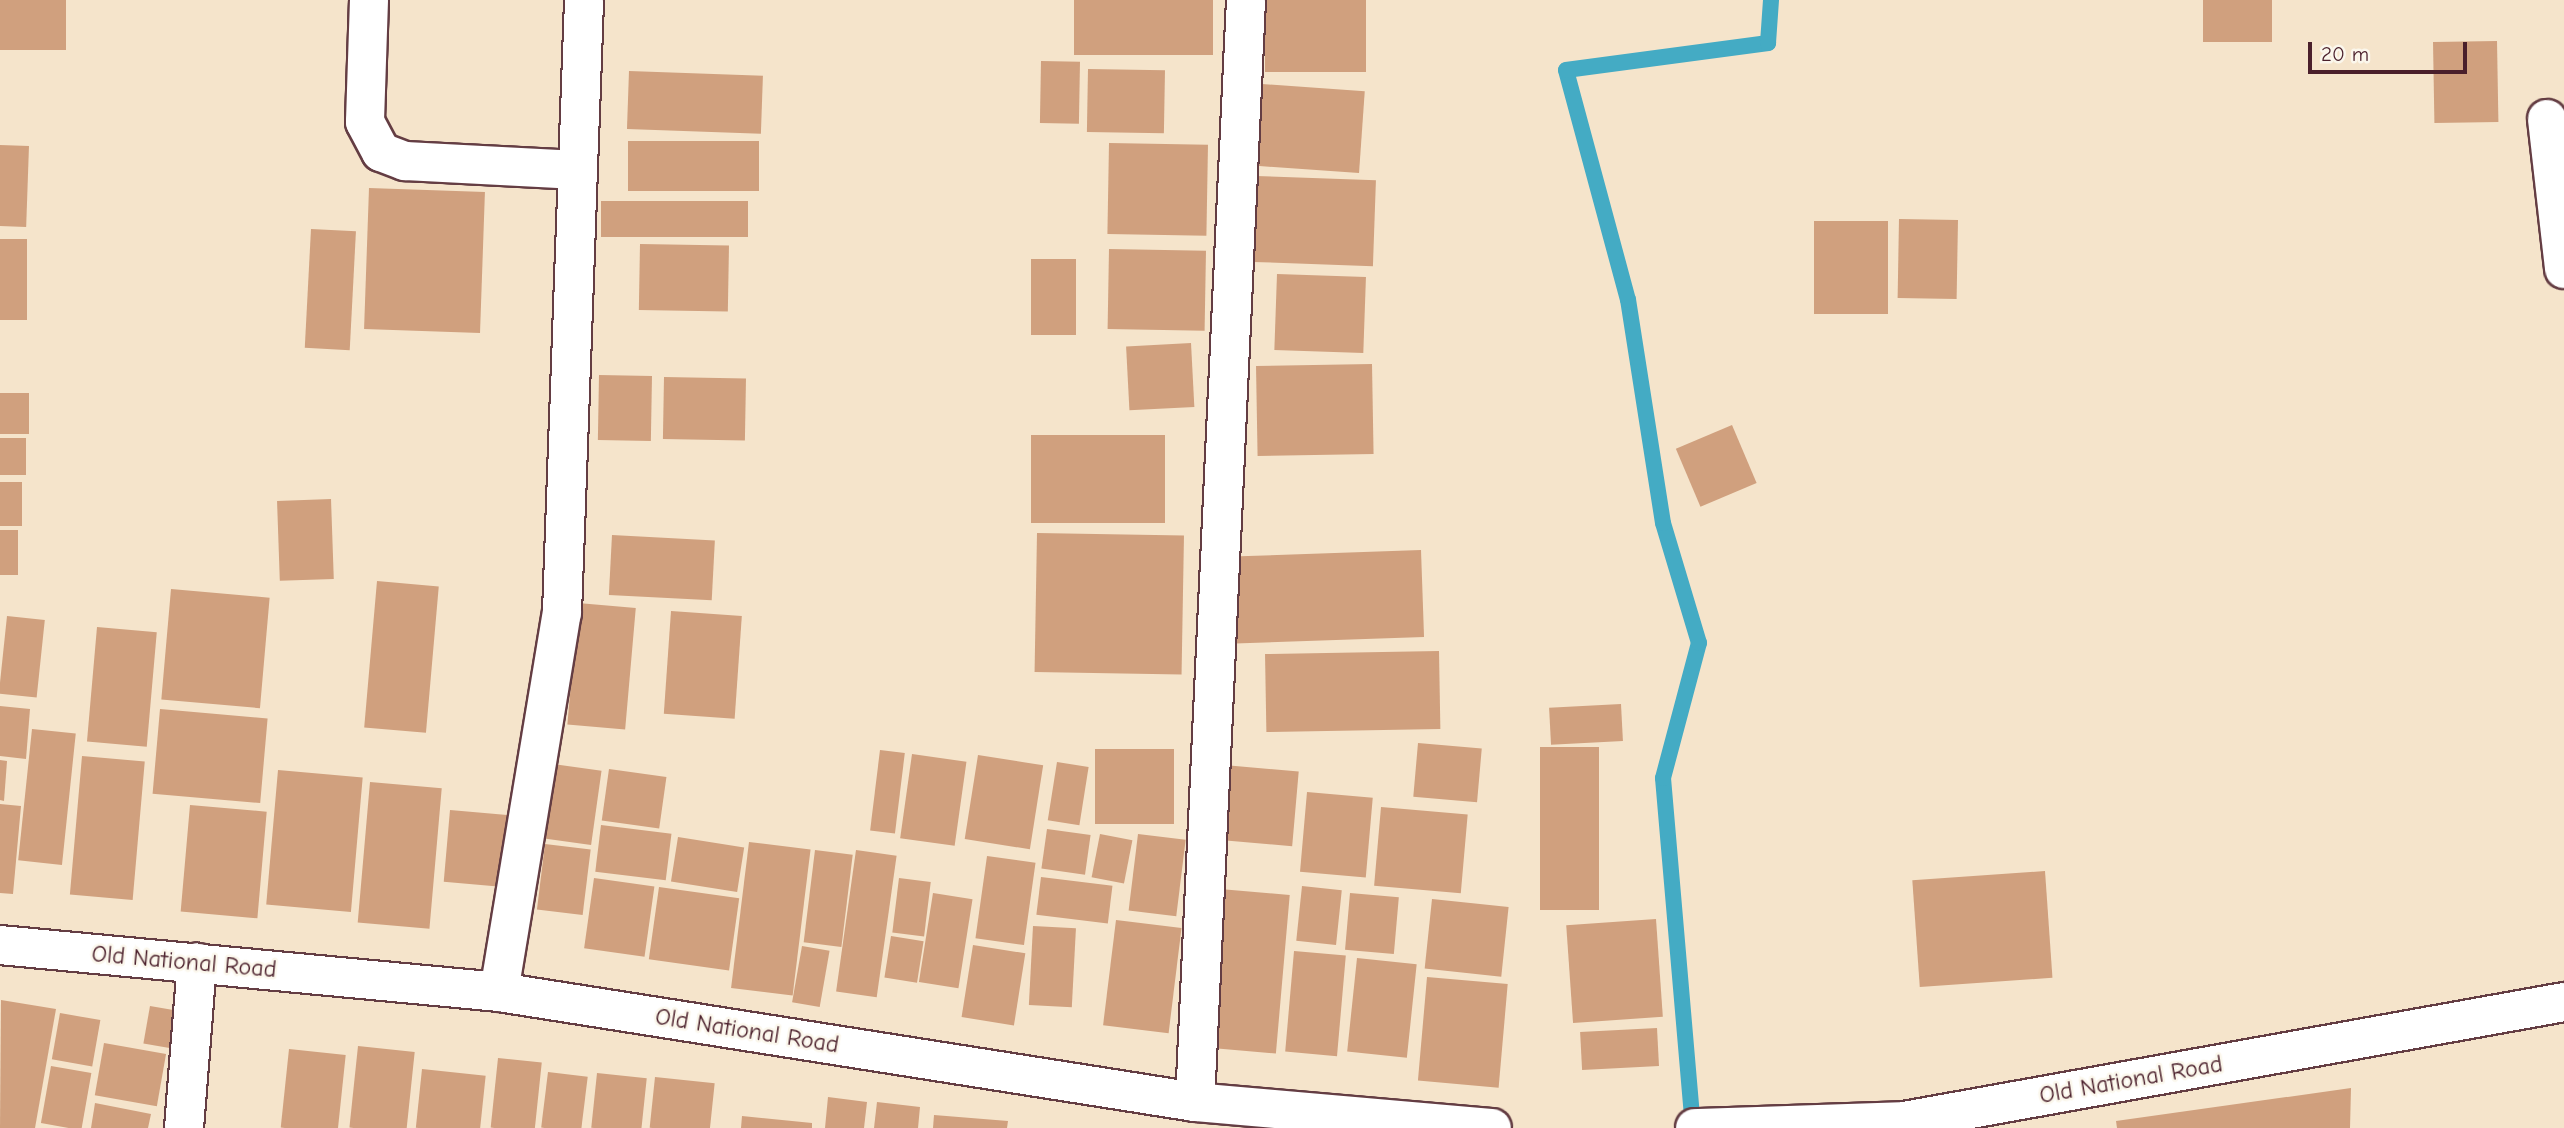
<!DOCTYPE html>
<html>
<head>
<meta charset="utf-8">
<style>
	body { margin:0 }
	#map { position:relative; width:2564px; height:1128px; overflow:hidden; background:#f5e4cb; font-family:"Comic Neue",sans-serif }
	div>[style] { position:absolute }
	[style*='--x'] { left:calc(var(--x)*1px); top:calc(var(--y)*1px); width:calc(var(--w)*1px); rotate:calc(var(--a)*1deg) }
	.stream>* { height:16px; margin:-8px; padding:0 8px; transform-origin:8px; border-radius:8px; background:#44abc4 }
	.building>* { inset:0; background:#d0a07e; transform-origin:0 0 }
	.roads { filter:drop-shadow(2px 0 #643d43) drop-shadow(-2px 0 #643d43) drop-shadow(0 2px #643d43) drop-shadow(0 -2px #643d43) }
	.street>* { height:38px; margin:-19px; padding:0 19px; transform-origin:19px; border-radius:19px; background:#fff }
	.secondary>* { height:38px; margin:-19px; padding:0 19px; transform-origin:19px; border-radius:19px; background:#fff }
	span { translate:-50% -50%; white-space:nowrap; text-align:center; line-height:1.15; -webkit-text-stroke:5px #fbf7ec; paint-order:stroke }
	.street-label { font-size:24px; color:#4a1f2b }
	.scale { position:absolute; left:2308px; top:42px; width:159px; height:32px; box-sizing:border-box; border:4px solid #4a1f2b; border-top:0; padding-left:9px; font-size:21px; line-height:24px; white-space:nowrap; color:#4a1f2b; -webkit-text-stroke:5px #fbf7ec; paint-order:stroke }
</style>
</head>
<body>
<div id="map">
	<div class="stream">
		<div style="--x:1693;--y:1128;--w:351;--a:-94.9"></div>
		<div style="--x:1663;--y:778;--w:140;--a:-75.1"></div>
		<div style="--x:1699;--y:643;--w:125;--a:-106.7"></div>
		<div style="--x:1663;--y:523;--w:226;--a:-98.9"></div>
		<div style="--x:1628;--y:300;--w:238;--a:-105.1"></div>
		<div style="--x:1566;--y:70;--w:204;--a:-7.6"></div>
		<div style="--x:1768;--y:43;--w:43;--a:-86"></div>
	</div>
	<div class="building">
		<div style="left:0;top:0;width:66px;height:50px"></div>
		<div style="left:1074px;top:0;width:139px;height:55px"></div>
		<div style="left:1265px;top:0;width:101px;height:72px"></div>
		<div style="left:2203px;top:0;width:69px;height:42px"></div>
		<div style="left:2497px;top:41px;width:81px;height:64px;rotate:89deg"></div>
		<div style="left:1041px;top:61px;width:39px;height:62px;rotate:1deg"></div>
		<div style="left:1088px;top:69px;width:77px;height:63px;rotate:1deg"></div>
		<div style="left:629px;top:71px;width:134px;height:58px;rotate:2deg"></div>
		<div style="left:1262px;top:84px;width:103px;height:82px;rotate:4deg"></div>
		<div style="left:628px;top:141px;width:131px;height:50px"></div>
		<div style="left:1109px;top:143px;width:99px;height:91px;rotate:1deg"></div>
		<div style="left:0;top:145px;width:29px;height:81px;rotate:2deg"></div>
		<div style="left:1256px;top:176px;width:120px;height:86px;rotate:2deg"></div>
		<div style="left:369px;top:188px;width:116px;height:141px;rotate:2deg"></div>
		<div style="left:748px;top:201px;width:36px;height:147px;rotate:90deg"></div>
		<div style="left:1899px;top:219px;width:59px;height:79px;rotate:1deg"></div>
		<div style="left:1814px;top:221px;width:74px;height:93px"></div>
		<div style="left:311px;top:229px;width:45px;height:119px;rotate:3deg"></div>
		<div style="left:0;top:239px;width:27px;height:81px"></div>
		<div style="left:640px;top:244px;width:89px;height:66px;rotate:1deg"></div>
		<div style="left:1109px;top:249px;width:97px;height:80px;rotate:1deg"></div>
		<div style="left:1031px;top:259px;width:45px;height:76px"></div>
		<div style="left:1277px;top:274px;width:89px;height:76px;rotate:2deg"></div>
		<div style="left:1191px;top:343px;width:64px;height:65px;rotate:87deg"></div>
		<div style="left:1372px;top:364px;width:90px;height:116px;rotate:89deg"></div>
		<div style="left:599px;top:375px;width:53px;height:65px;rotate:1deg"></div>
		<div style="left:664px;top:377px;width:82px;height:62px;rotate:1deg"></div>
		<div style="left:0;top:393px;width:29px;height:41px"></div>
		<div style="left:1732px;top:425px;width:63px;height:61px;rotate:67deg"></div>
		<div style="left:1031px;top:435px;width:134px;height:88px"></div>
		<div style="left:0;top:438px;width:26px;height:37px"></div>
		<div style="left:0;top:482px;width:22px;height:44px"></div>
		<div style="left:331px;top:499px;width:80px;height:54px;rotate:88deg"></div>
		<div style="left:0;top:530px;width:18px;height:45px"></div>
		<div style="left:1037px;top:533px;width:147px;height:139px;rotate:1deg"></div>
		<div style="left:612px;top:535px;width:103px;height:60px;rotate:3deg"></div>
		<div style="left:1421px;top:550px;width:87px;height:189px;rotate:88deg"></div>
		<div style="left:377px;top:581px;width:62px;height:147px;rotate:5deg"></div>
		<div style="left:171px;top:589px;width:99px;height:111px;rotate:5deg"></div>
		<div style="left:578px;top:603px;width:58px;height:122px;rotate:5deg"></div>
		<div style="left:671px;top:611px;width:71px;height:103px;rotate:4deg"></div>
		<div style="left:7px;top:616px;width:38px;height:78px;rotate:6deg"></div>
		<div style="left:97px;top:627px;width:60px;height:115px;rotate:5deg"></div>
		<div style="left:1439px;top:651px;width:78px;height:174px;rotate:89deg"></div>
		<div style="left:1621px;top:704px;width:37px;height:72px;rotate:87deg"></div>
		<div style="clip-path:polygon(0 706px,30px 709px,26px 759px,0 756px)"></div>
		<div style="left:160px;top:709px;width:108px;height:85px;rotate:5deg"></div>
		<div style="left:32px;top:729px;width:44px;height:132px;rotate:6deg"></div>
		<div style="left:1418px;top:743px;width:64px;height:54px;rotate:5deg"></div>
		<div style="left:1540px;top:747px;width:59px;height:163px"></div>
		<div style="left:1095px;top:749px;width:79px;height:75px"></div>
		<div style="left:880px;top:750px;width:25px;height:81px;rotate:7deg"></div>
		<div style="left:912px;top:754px;width:55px;height:85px;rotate:8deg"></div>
		<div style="left:978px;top:755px;width:66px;height:85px;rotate:9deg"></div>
		<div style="left:82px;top:756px;width:63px;height:139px;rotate:5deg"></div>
		<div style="clip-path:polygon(0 760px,7px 761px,4px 801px,0 800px)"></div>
		<div style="left:1057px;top:762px;width:32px;height:59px;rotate:9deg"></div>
		<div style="left:553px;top:764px;width:49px;height:75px;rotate:8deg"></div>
		<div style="left:1224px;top:765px;width:75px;height:75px;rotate:5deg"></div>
		<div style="left:609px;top:769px;width:58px;height:52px;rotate:8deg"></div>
		<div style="left:278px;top:770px;width:85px;height:135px;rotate:5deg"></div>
		<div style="left:370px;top:782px;width:72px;height:141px;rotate:5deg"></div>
		<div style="left:1307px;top:792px;width:66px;height:80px;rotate:5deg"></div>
		<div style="clip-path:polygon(0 804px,21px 806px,13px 894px,0 893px)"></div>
		<div style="left:190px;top:805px;width:77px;height:107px;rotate:5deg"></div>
		<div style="left:1381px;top:807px;width:87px;height:79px;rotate:5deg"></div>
		<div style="left:450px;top:810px;width:63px;height:72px;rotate:5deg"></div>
		<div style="left:601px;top:825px;width:71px;height:47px;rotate:7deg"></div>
		<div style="left:1047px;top:829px;width:44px;height:40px;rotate:8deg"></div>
		<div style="left:1100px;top:834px;width:33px;height:44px;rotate:11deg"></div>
		<div style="left:1138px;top:834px;width:48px;height:77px;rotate:7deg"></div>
		<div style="left:678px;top:837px;width:67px;height:45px;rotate:9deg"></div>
		<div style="left:749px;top:842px;width:62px;height:147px;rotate:7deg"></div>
		<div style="left:545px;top:844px;width:46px;height:66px;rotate:7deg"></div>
		<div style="left:815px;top:850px;width:38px;height:93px;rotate:7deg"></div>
		<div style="left:856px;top:850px;width:41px;height:143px;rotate:8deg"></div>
		<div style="left:987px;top:856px;width:49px;height:83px;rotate:8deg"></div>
		<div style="left:2045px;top:871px;width:107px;height:133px;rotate:86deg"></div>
		<div style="left:1041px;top:877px;width:72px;height:38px;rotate:7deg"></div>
		<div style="left:594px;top:878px;width:61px;height:71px;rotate:8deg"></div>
		<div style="left:899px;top:878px;width:32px;height:55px;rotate:7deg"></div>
		<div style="left:1302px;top:886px;width:40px;height:55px;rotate:6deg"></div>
		<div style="left:659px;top:887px;width:81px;height:73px;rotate:8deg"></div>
		<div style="left:1220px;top:889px;width:70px;height:159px;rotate:5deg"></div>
		<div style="left:933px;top:893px;width:40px;height:90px;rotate:9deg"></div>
		<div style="left:1350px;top:893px;width:49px;height:57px;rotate:5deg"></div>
		<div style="left:1432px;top:899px;width:77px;height:70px;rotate:6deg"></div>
		<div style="left:1656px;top:919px;width:98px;height:90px;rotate:86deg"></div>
		<div style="left:1116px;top:920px;width:66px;height:106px;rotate:7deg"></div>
		<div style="left:1033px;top:926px;width:43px;height:79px;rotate:3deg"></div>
		<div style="left:891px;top:936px;width:33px;height:42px;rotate:9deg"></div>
		<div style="left:973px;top:945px;width:53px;height:73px;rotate:9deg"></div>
		<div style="left:802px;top:946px;width:28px;height:57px;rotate:10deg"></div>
		<div style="left:1294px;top:951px;width:52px;height:101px;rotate:5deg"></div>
		<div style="left:1357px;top:958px;width:60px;height:94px;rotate:6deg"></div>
		<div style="left:1427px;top:977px;width:81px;height:104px;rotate:5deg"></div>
		<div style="clip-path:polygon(1px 1000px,56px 1009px,35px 1128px,0 1128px)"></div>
		<div style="left:150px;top:1006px;width:28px;height:38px;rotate:10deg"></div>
		<div style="left:60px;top:1013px;width:41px;height:47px;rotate:10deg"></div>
		<div style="left:1657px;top:1028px;width:38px;height:77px;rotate:87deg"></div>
		<div style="left:104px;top:1043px;width:63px;height:53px;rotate:10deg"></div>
		<div style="left:358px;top:1046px;width:57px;height:82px;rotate:6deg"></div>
		<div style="left:289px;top:1049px;width:57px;height:79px;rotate:6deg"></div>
		<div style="left:498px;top:1058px;width:44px;height:70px;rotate:6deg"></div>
		<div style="left:51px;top:1066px;width:41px;height:58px;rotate:10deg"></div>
		<div style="left:422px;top:1069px;width:64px;height:59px;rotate:6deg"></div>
		<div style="left:548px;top:1072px;width:40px;height:56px;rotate:7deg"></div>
		<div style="left:597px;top:1073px;width:50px;height:55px;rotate:6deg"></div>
		<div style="left:655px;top:1077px;width:60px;height:51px;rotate:6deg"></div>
		<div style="clip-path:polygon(2351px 1088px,2350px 1128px,2117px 1128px,2116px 1121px)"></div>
		<div style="clip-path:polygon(828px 1097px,867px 1102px,864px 1128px,825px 1128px)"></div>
		<div style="clip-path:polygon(877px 1102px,920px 1107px,918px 1128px,874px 1128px)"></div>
		<div style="clip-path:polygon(95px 1103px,151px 1114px,148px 1128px,91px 1128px)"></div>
		<div style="clip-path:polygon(934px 1115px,1008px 1121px,1007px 1128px,933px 1128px)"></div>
		<div style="clip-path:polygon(742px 1116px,812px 1123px,812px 1128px,741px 1128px)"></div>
	</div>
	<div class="roads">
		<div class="street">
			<div style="--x:369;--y:0;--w:122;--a:91.9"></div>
			<div style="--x:365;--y:122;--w:34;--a:62"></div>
			<div style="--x:381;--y:152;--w:26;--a:21"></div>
			<div style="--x:405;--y:161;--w:173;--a:3"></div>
			<div style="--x:2547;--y:119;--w:151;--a:83.5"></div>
			<div style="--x:499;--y:992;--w:384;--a:-80.6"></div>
			<div style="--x:562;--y:613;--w:613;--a:-87.94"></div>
			<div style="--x:1195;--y:1102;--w:1103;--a:-87.35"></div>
			<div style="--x:184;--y:1128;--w:166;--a:-85.5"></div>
		</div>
		<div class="secondary">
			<div style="--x:0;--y:945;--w:501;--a:5.38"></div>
			<div style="--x:499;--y:992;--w:705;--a:8.98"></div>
			<div style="--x:1195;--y:1102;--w:298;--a:5"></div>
			<div style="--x:1695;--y:1128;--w:209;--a:-1.9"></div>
			<div style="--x:1904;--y:1121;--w:671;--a:-10.22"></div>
		</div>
	</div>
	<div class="street-label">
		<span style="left:184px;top:962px;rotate:5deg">Old National Road</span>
		<span style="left:747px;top:1031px;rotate:9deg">Old National Road</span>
		<span style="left:2131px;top:1080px;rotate:-10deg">Old National Road</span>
	</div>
	<div class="scale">20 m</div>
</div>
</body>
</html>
